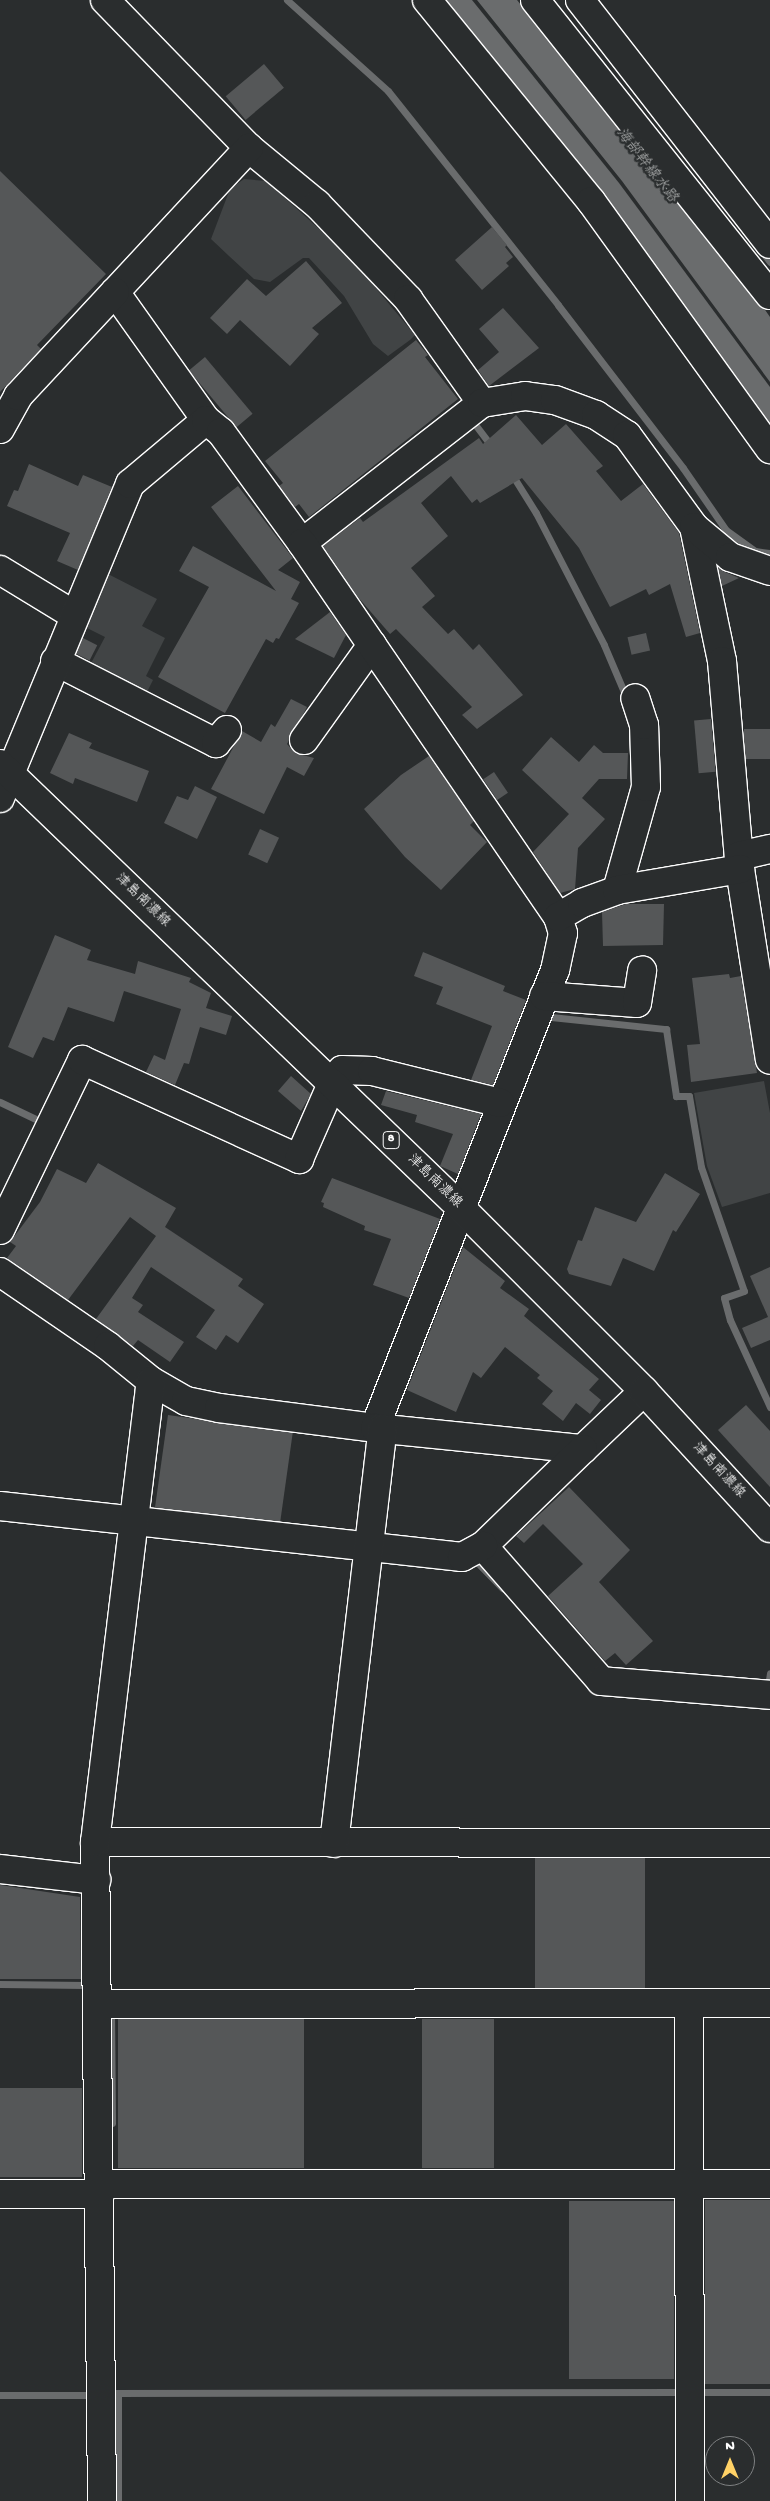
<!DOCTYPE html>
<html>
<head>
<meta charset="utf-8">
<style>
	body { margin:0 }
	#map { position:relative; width:770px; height:2501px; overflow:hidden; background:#2a2d2e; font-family:"Gochi Hand","Klee One",sans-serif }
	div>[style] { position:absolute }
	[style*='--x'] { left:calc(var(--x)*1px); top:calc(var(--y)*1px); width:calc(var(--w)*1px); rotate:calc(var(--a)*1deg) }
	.green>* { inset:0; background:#414445 }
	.water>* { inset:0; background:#6a6c6d }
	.stream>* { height:7px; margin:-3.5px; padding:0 3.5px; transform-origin:3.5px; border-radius:3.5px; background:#6a6c6d }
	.building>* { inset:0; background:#555758; transform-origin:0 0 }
	.roads { filter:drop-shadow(1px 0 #fff) drop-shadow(-1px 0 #fff) drop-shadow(0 1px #fff) drop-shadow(0 -1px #fff) }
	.minor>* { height:28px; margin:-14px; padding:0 14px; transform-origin:14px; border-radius:14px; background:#2a2d2e }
	.major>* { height:28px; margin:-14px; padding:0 14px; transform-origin:14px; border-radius:14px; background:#2a2d2e }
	span { translate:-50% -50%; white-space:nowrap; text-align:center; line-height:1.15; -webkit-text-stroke:5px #2a2d2e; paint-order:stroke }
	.shield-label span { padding:1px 4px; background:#2a2d2e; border:1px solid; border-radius:4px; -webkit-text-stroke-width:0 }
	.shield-label { font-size:12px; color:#fff; font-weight:700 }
	.street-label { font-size:14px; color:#fff }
	.water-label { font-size:15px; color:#b4b6b6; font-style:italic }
	.north { position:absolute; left:705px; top:2436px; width:50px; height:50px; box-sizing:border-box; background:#2a2d2e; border:1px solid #7f8182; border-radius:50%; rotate:0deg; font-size:14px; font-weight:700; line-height:20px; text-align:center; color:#fff }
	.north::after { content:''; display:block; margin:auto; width:18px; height:22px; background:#ffd166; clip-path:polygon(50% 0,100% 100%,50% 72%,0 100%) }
</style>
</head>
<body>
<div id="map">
	<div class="green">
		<div style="clip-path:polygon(244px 179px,266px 181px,349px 256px,415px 335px,410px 340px,388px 356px,373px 344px,344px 296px,309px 258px,303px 258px,270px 282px,254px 279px,229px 256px,211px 239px,230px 189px)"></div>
		<div style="clip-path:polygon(106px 573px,157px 599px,142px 626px,165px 638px,146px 676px,153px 680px,145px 696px,89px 667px,105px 637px,79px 624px)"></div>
		<div style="clip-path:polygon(764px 1081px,770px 1113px,770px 1193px,722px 1207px,707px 1166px,694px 1093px)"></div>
	</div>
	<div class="water">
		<div style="clip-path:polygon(443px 0,472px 0,619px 183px,770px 387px,770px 429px)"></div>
		<div style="clip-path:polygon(477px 0,517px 0,754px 294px,770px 317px,770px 382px,622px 181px)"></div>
	</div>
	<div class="stream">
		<div style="--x:287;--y:0;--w:136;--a:42"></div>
		<div style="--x:388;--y:91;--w:273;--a:51.5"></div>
		<div style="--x:558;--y:305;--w:205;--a:52.5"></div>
		<div style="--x:683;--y:468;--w:75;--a:55.3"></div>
		<div style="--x:726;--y:530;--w:36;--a:36"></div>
		<div style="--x:755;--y:551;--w:15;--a:8"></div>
		<div style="--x:761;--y:250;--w:15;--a:53"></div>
		<div style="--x:474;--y:423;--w:30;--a:53"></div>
		<div style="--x:511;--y:473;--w:47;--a:58"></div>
		<div style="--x:536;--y:513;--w:148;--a:62.7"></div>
		<div style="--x:604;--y:645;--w:59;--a:66.9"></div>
		<div style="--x:551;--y:1017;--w:116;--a:6"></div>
		<div style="--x:666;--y:1029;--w:68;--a:81.5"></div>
		<div style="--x:676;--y:1096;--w:13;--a:0"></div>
		<div style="--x:689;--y:1096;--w:72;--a:80.4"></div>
		<div style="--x:701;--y:1167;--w:131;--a:70.9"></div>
		<div style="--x:744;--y:1291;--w:21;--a:161"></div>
		<div style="--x:724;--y:1298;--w:23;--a:75"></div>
		<div style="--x:730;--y:1320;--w:96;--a:65.3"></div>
		<div style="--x:0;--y:1102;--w:47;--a:25.5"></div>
		<div style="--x:478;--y:1563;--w:35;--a:46"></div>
		<div style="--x:768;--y:1686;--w:13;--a:-81"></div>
		<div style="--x:0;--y:1984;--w:86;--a:0.7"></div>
		<div style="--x:112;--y:2123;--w:108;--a:-90.5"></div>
		<div style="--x:111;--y:2015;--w:6;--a:0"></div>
		<div style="--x:697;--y:2392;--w:73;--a:0"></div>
		<div style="--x:110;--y:2393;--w:571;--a:-0.1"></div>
		<div style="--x:0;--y:2395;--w:91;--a:0"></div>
		<div style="--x:118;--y:2501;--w:108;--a:-90"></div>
	</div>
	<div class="building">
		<div style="left:264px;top:64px;width:31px;height:50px;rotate:50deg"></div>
		<div style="clip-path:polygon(0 171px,106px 274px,37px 345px,41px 349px,0 392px)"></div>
		<div style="clip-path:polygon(492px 227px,507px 245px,505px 247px,513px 257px,506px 263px,509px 266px,482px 290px,455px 260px)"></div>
		<div style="clip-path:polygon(306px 261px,342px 303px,312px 328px,319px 334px,290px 366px,240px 320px,227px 334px,210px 318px,247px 279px,266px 296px)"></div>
		<div style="clip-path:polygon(503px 308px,539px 348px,489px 386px,478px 370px,499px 352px,479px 329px)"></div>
		<div style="clip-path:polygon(416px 340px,428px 355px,425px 357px,458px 399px,309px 517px,299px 504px,295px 507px,279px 486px,283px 483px,265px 461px)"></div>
		<div style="left:205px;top:357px;width:74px;height:21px;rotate:50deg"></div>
		<div style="clip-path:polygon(516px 415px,542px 445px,566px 424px,603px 466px,596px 471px,621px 501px,643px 484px,679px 533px,700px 633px,686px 637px,670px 584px,649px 595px,646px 589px,610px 607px,579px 548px,522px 478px,480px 503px,477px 499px,472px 503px,451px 476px,421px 503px,448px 536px,411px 568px,435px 596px,422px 607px,448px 634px,454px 629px,473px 650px,479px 644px,523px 695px,477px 729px,462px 715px,472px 707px,396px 629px,390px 634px,357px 596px,323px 546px,360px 518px,363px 522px,479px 438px,483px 444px)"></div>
		<div style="clip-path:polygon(29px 464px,78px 486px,83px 475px,112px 487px,78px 570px,57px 561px,70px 533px,7px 506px,14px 490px,18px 491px)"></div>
		<div style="clip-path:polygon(238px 486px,293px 558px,278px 570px,300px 582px,291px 599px,299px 603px,279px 639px,276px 638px,273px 643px,266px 639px,225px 713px,158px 677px,209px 587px,179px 571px,193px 546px,276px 591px,211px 507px)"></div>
		<div style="clip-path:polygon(718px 568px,725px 572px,739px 578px,722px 586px)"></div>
		<div style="clip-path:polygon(330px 612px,346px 635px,334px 658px,295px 639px)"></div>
		<div style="left:646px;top:633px;width:18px;height:19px;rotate:77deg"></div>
		<div style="left:83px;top:638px;width:16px;height:17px;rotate:27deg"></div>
		<div style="clip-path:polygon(291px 699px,307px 707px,287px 744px,295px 753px,314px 758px,304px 776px,287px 767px,264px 814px,211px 789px,242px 731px,261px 742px,271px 724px,275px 727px)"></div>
		<div style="left:711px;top:719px;width:53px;height:17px;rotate:85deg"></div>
		<div style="left:770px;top:729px;width:30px;height:26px;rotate:90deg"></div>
		<div style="clip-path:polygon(69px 733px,92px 743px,89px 748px,149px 771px,137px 802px,75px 778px,73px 784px,50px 773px)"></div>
		<div style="clip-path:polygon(551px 737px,579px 762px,594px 745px,603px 753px,628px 753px,627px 779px,599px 779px,582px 798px,605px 819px,578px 848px,575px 889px,560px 893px,533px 852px,569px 814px,522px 770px)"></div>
		<div style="clip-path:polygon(429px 756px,474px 821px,470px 825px,487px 842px,441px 890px,405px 857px,364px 809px,401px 775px)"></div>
		<div style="left:494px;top:772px;width:25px;height:13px;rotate:56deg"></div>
		<div style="clip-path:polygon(195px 786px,217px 797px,197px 839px,164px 823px,177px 796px,188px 800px)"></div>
		<div style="left:260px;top:829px;width:21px;height:28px;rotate:25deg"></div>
		<div style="clip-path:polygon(626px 904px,664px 904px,663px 945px,603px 946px,602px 912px)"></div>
		<div style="clip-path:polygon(55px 935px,91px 950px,87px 960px,135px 974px,138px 961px,191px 978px,189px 982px,211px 993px,206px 1008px,232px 1016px,226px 1035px,200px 1027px,189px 1064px,184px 1063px,175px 1085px,146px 1072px,154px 1055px,165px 1060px,181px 1009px,124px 991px,114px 1022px,68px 1007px,54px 1041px,43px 1037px,33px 1058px,8px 1047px)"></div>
		<div style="clip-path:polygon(423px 952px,505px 986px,503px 991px,526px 1000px,493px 1085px,471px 1080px,492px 1026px,436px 1004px,443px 987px,414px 976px)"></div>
		<div style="clip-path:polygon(729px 974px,730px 978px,741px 976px,757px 1073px,691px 1082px,687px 1045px,700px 1044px,692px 978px)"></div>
		<div style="clip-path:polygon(291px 1076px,311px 1094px,301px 1111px,278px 1091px)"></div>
		<div style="clip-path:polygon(386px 1091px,481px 1114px,458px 1174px,440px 1166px,453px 1134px,415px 1122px,417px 1115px,381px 1105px)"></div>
		<div style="clip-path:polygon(98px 1163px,176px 1208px,165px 1227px,243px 1279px,238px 1286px,264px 1304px,238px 1343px,226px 1335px,216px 1350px,196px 1337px,215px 1310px,151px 1267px,132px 1298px,143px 1305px,138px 1312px,184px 1342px,170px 1362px,138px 1340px,133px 1346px,96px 1319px,156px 1236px,130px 1217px,68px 1300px,7px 1258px,16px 1246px,10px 1242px,40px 1202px,57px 1169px,86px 1183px)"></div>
		<div style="clip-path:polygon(665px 1173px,700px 1194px,676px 1232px,673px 1230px,654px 1271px,623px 1258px,611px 1286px,569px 1274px,567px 1269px,578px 1240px,582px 1241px,595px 1207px,636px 1222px)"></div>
		<div style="clip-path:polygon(332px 1178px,440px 1219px,409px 1298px,373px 1285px,391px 1239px,364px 1230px,365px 1226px,323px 1207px,324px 1203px,321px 1202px)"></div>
		<div style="clip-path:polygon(463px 1247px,505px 1281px,500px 1288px,529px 1309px,524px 1316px,599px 1379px,589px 1390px,601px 1400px,590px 1414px,576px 1403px,563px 1421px,542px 1404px,553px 1391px,537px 1378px,540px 1375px,505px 1347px,481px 1378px,473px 1372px,456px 1412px,407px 1390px)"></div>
		<div style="clip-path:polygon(770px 1267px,770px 1340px,751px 1348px,742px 1328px,768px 1317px,750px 1276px)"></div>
		<div style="clip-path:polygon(746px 1405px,770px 1431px,770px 1487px,718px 1430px)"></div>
		<div style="left:168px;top:1415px;width:126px;height:94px;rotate:8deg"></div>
		<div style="clip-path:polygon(569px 1487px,630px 1550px,599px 1582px,653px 1641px,626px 1665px,615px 1653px,605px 1661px,548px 1596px,583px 1564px,543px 1524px,524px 1543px,516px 1536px)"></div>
		<div style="left:535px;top:1858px;width:110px;height:130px"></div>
		<div style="clip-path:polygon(0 1885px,80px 1897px,81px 1979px,0 1979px)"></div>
		<div style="left:304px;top:2019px;width:149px;height:186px;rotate:90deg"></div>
		<div style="left:494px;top:2019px;width:149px;height:72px;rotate:90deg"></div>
		<div style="left:0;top:2088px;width:82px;height:89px"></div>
		<div style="left:705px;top:2200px;width:65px;height:184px"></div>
		<div style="left:569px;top:2201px;width:105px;height:178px"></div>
	</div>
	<div class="roads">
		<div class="minor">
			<div style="--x:105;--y:0;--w:206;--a:45.8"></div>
			<div style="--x:249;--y:148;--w:88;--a:39.5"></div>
			<div style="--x:317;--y:204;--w:132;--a:46.2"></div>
			<div style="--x:408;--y:299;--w:128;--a:54.6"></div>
			<div style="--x:427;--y:0;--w:259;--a:50.8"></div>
			<div style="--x:591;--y:201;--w:306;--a:54.2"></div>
			<div style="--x:535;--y:0;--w:377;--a:51.5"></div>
			<div style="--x:580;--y:0;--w:309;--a:52.1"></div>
			<div style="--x:206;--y:420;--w:157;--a:-125.4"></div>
			<div style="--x:115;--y:292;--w:197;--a:-47.1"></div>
			<div style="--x:0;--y:429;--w:38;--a:-61"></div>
			<div style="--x:18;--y:396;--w:142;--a:-47"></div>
			<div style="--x:694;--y:527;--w:137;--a:78.2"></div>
			<div style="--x:722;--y:661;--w:209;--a:85.1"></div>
			<div style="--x:740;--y:869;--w:193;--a:81.1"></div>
			<div style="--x:302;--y:543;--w:228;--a:-37.9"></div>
			<div style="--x:482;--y:403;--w:44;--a:-9.2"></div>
			<div style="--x:525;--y:396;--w:30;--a:8"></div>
			<div style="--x:555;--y:400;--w:44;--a:20.1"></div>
			<div style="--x:596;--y:415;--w:37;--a:33"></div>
			<div style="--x:627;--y:435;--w:114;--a:53.9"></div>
			<div style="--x:694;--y:527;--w:47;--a:39.8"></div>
			<div style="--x:730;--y:557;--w:42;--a:19.3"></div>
			<div style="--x:0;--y:570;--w:87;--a:31.3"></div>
			<div style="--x:55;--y:661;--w:181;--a:27"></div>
			<div style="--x:216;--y:743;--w:17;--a:-50"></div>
			<div style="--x:304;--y:740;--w:117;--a:-54.4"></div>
			<div style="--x:0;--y:798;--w:340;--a:-67.5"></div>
			<div style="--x:130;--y:484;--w:99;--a:-40.1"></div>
			<div style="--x:206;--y:420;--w:19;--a:39"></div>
			<div style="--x:221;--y:432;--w:137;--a:53.9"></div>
			<div style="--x:302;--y:543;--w:453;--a:55.6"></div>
			<div style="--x:558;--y:917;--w:17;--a:73"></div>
			<div style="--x:563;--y:933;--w:38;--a:102"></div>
			<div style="--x:555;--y:970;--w:492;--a:111.5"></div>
			<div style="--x:739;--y:856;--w:32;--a:-13"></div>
			<div style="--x:617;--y:890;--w:107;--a:-74.3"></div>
			<div style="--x:646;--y:787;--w:62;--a:-91.8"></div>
			<div style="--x:644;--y:725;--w:28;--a:-108"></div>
			<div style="--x:558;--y:917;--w:28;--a:-30"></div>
			<div style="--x:582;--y:903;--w:37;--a:-20"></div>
			<div style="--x:617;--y:890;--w:125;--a:-9.7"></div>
			<div style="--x:544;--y:996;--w:93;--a:4.3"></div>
			<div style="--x:637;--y:1003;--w:33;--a:-81"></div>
			<div style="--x:0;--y:1230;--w:189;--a:-64.2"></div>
			<div style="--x:82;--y:1060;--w:239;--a:24.5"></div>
			<div style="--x:299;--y:1159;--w:82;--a:-66.3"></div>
			<div style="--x:332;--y:1084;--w:17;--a:-54"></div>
			<div style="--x:342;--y:1070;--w:30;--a:2"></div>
			<div style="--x:372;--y:1071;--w:132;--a:14"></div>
			<div style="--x:0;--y:1272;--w:131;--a:34.4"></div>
			<div style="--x:108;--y:1346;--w:55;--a:39.1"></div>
			<div style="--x:151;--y:1381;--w:40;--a:29.7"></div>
			<div style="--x:186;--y:1401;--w:34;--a:12"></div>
			<div style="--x:219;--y:1408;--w:157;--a:7.3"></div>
			<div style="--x:375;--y:1428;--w:209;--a:5.8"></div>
			<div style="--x:583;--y:1449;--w:84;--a:-43.6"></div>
			<div style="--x:583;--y:1449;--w:139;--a:135.9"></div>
			<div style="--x:483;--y:1546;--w:179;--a:48.8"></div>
			<div style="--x:601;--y:1681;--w:170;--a:4.7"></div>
			<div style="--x:0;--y:1506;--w:465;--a:6.3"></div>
			<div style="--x:462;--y:1557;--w:24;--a:-28"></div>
			<div style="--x:95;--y:1842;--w:675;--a:0.08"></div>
			<div style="--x:334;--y:1843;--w:417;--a:-83.3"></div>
			<div style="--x:0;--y:1869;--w:97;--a:6.5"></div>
			<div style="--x:689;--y:2003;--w:498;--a:89.9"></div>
			<div style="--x:98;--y:2004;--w:672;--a:-0.09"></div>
			<div style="--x:100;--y:2184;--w:670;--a:0"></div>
			<div style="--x:0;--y:2194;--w:100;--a:0"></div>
			<div style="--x:102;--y:2501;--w:659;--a:-90.61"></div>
			<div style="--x:95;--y:1842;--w:464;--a:-83.1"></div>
		</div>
		<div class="major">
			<div style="--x:0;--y:764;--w:639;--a:43.92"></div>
			<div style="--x:460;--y:1207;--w:260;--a:45"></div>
			<div style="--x:644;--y:1391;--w:186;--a:47.4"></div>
		</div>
	</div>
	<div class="shield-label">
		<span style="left:391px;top:1140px">8</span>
	</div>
	<div class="street-label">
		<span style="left:142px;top:901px;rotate:44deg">津島南濃線</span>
		<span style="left:434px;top:1182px;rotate:44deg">津島南濃線</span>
		<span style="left:718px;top:1471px;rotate:47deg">津島南濃線</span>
	</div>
	<div class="water-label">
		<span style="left:646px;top:166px;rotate:52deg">海部幹線水路</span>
	</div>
	<div class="north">N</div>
</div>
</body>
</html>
